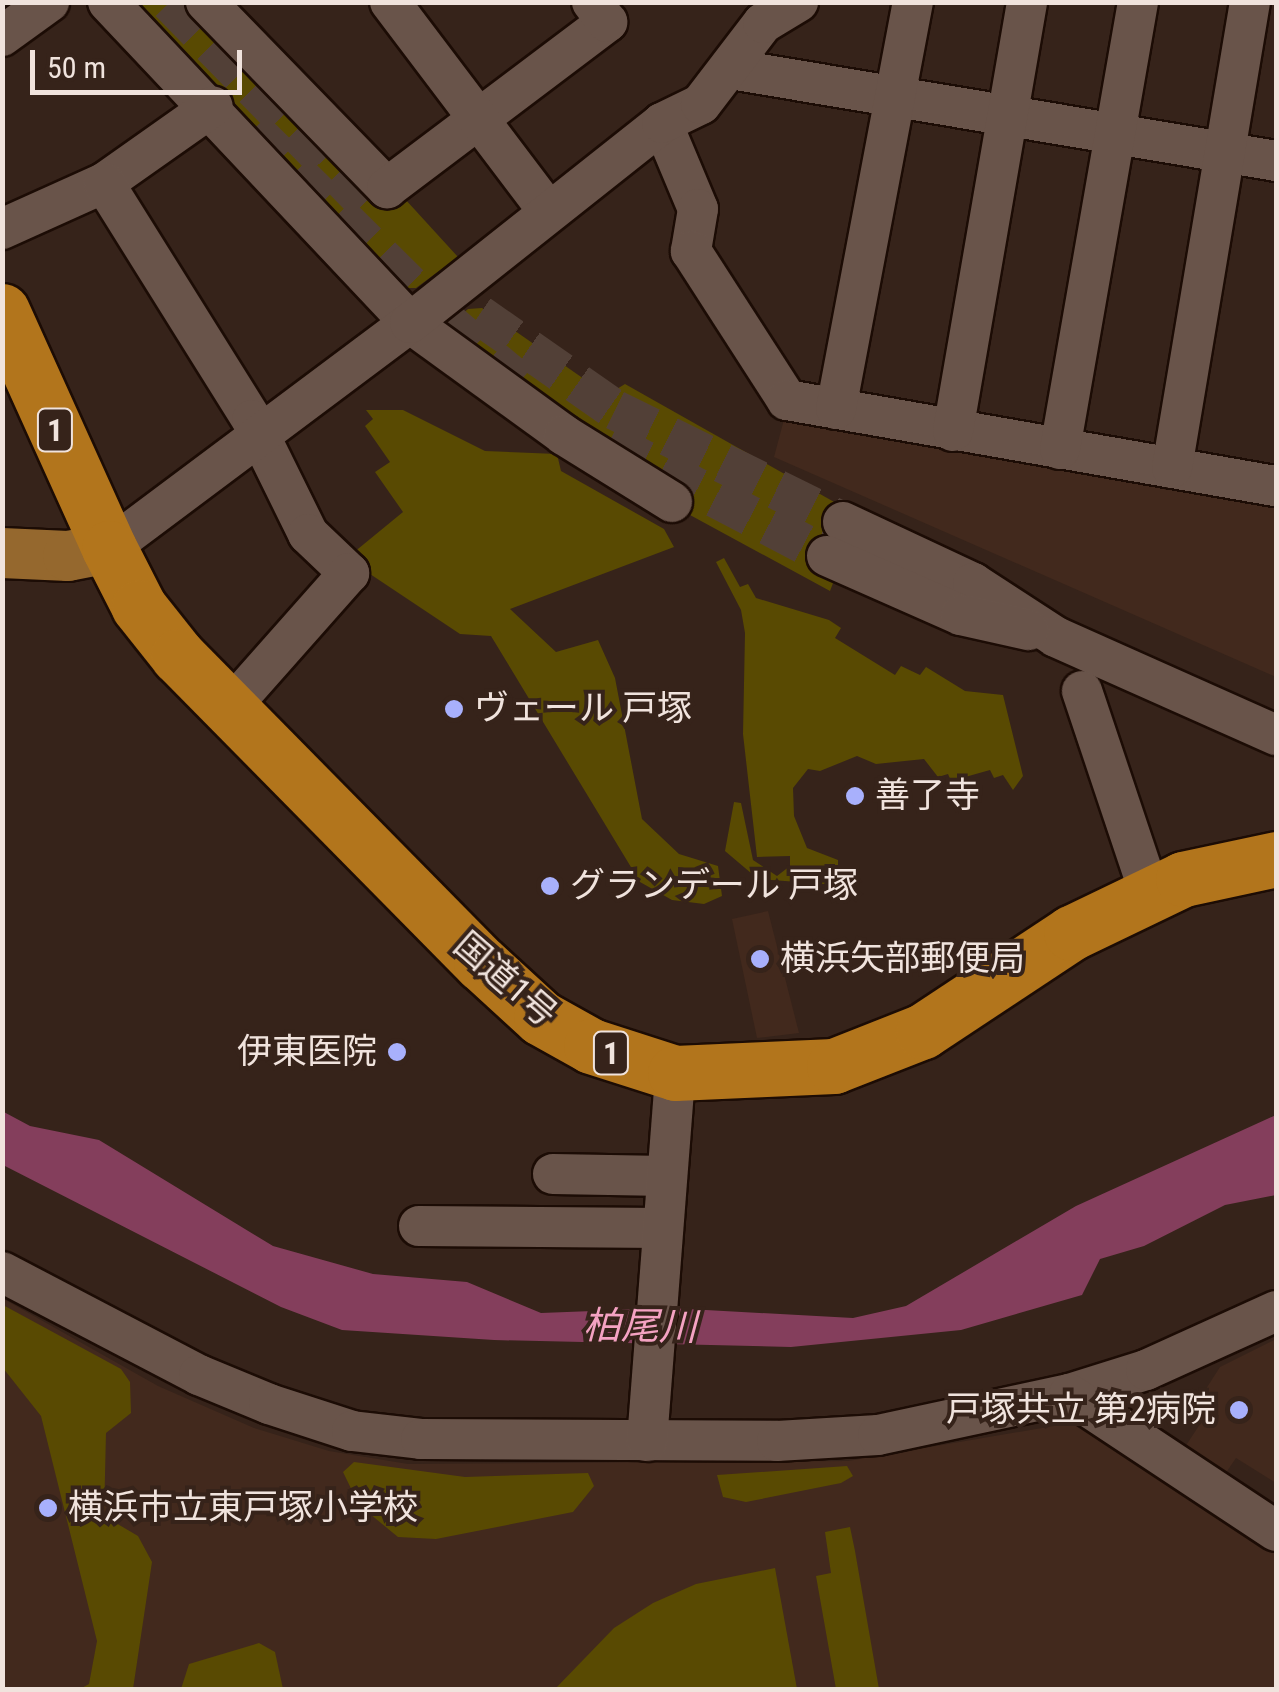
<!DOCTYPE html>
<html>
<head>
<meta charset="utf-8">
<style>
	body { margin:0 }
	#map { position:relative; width:1279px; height:1692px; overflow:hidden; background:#36231a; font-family:"Roboto Condensed","Noto Sans JP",sans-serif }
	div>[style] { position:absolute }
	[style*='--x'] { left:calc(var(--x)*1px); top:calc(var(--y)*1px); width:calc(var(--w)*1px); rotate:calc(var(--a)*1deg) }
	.built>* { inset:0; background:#42291d }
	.green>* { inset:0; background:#594a02 }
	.water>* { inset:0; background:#843e5c }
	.minor-tunnel>* { height:40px; margin-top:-20px; transform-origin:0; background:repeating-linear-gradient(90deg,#524037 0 40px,transparent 0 60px) }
	.roads { filter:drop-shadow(2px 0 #1c0c05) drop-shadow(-2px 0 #1c0c05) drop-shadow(0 2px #1c0c05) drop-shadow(0 -2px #1c0c05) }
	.minor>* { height:40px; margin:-20px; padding:0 20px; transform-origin:20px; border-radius:20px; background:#69544a }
	.major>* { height:50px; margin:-25px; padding:0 25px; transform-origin:25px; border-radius:25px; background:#95682e }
	.highway>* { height:55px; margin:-27.5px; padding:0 27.5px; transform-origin:27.5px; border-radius:27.5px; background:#b2751c }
	.dots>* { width:28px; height:28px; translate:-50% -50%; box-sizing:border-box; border:5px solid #36231a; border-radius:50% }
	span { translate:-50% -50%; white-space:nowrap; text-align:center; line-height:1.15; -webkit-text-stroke:8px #36231a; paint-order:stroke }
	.shield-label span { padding:2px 8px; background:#36231a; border:2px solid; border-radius:8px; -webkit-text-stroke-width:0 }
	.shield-label { font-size:32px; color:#f0e3dd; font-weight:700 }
	.poi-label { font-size:35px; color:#f0e3dd }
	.left { translate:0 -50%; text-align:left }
	.right { translate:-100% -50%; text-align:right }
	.street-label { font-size:35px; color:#f0e3dd }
	.water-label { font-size:38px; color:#f4a2c2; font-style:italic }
	.frame { position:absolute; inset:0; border:5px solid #f0e3dd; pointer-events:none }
	.scale { position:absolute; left:30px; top:50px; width:212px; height:45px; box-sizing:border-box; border:5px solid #f0e3dd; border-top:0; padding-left:12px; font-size:30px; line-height:35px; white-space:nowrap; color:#f0e3dd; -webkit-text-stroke:8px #36231a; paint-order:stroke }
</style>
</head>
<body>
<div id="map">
	<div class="built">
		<div style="clip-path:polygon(786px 412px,1276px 493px,1276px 677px,774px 457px)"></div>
		<div style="clip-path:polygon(768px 911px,799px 1033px,757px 1038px,732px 919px)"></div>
		<div style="clip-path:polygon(2px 1298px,158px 1386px,254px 1428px,329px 1451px,408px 1464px,848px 1461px,1077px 1422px,1276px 1546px,1276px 1689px,3px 1689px)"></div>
		<div style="clip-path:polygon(1276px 1339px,1276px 1483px,1236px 1458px,1219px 1483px,1179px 1456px,1206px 1415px,1195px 1406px,1220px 1367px)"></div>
	</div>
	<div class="green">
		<div style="clip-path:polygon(136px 3px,185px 3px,387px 211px,405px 199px,458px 257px,416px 288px,394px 288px)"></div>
		<div style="clip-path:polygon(482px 308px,607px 395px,625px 384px,859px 516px,830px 591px,690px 515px,693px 500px,575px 429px,447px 327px,468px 309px)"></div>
		<div style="clip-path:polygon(366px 410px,403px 410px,485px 451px,557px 454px,561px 471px,664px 529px,674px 547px,510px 609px,556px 652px,598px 640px,615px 678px,642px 819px,679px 854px,718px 866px,722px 896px,704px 904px,672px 900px,640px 882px,491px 636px,460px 634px,370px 574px,353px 553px,403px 512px,375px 472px,390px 462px,365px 426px,373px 419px)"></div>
		<div style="clip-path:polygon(724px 558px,740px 587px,748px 584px,756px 598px,829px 620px,841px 628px,835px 638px,895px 675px,901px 666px,920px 675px,926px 667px,965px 691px,1003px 695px,1023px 776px,1013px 790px,1003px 775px,994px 778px,990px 770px,951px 781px,948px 774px,938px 777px,924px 759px,876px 764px,857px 756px,820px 771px,808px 769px,793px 788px,794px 816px,807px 848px,838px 860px,838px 875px,824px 884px,758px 879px,725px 851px,734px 802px,741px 803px,753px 860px,777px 876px,790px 866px,790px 856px,757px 857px,743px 734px,745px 633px,741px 610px,716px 562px)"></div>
		<div style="clip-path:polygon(3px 1305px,121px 1369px,130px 1382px,131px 1413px,106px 1433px,104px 1516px,138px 1536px,152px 1562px,133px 1689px,80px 1689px,89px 1684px,97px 1641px,41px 1416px,3px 1368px)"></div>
		<div style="clip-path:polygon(354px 1462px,465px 1477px,588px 1473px,594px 1486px,573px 1512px,436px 1539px,398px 1537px,359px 1505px,343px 1472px)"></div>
		<div style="clip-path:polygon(847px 1466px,853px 1476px,841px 1483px,746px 1502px,723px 1497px,717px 1475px)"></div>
		<div style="clip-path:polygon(850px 1527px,855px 1551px,879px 1689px,836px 1689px,816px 1576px,831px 1573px,825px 1532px)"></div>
		<div style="clip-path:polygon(775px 1568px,797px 1689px,555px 1689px,614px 1628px,653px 1603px,696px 1584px)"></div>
		<div style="clip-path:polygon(259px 1643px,275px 1652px,283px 1689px,181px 1689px,189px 1664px)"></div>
	</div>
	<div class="water">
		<div style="clip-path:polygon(2px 1111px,30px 1126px,99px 1140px,273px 1246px,373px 1274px,467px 1282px,541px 1313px,670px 1308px,853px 1318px,906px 1306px,1076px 1206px,1276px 1115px,1276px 1195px,1225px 1205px,1144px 1246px,1100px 1259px,1082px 1295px,961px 1330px,791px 1347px,494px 1340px,342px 1330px,281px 1307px,3px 1165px)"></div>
	</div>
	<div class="minor-tunnel">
		<div style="--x:170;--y:2;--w:286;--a:45.7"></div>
		<div style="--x:253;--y:130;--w:270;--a:44.7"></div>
		<div style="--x:445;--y:320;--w:97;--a:40"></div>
		<div style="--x:479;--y:315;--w:166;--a:34.9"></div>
		<div style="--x:615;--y:410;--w:254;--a:26.2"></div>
		<div style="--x:609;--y:442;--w:246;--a:27.6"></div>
	</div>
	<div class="roads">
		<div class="minor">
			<div style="--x:108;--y:2;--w:441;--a:46.7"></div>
			<div style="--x:410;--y:323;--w:190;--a:36"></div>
			<div style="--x:564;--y:435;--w:127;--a:31.8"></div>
			<div style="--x:206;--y:2;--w:260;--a:45.8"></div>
			<div style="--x:387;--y:188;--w:276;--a:-37"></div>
			<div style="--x:607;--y:22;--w:25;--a:-127"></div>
			<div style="--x:390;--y:2;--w:263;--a:52.9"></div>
			<div style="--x:2;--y:36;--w:58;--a:-35.9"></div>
			<div style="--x:731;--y:69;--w:553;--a:9.58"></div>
			<div style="--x:662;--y:123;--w:93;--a:67.3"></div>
			<div style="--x:698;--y:209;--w:43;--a:99.5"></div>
			<div style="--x:691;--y:251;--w:177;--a:57.2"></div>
			<div style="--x:787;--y:400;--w:497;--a:10"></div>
			<div style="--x:104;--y:183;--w:133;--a:-35.2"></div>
			<div style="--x:2;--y:229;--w:112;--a:-24.3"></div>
			<div style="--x:104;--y:183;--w:279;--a:58"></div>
			<div style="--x:252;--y:420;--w:127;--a:63.8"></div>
			<div style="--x:308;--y:534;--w:57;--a:43.6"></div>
			<div style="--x:349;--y:573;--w:183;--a:131.5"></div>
			<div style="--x:836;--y:409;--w:414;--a:-79.3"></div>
			<div style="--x:953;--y:431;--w:435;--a:-80.2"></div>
			<div style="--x:1060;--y:449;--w:454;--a:-80.1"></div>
			<div style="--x:1172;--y:468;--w:471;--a:-80.5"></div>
			<div style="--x:843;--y:522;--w:144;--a:25.1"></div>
			<div style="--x:973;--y:583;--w:99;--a:33"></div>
			<div style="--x:1056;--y:637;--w:241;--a:24"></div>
			<div style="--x:109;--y:548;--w:376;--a:-36.8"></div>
			<div style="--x:410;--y:323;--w:322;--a:-38.4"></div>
			<div style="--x:662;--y:123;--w:43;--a:-26"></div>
			<div style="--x:701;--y:104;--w:102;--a:-52.6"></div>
			<div style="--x:763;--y:23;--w:41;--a:-31"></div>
			<div style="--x:827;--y:556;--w:146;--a:23.8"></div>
			<div style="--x:961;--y:615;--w:69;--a:12.6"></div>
			<div style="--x:1082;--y:691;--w:214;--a:71.5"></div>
			<div style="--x:553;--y:1174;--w:113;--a:1"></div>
			<div style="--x:419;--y:1226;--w:242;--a:0.5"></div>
			<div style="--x:2;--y:1272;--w:222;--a:27.6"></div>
			<div style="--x:199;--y:1375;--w:76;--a:22.5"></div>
			<div style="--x:269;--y:1404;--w:87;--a:18"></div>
			<div style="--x:352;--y:1431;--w:69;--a:6.6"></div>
			<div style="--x:421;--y:1439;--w:356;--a:0.3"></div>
			<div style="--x:777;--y:1441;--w:101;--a:-3.4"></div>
			<div style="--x:878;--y:1435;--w:195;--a:-12.1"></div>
			<div style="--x:1069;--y:1394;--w:81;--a:-17.3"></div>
			<div style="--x:1146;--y:1370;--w:143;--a:-24.4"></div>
			<div style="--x:1069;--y:1394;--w:248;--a:33.5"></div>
			<div style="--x:647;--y:1441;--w:369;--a:-85.6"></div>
		</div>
		<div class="major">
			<div style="--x:2;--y:553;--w:66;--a:2.6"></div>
			<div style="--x:68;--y:556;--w:42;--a:-11"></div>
		</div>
		<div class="highway">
			<div style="--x:2;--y:311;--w:260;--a:65.7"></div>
			<div style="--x:109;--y:548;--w:66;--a:63"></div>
			<div style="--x:139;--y:607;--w:63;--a:51.5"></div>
			<div style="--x:178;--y:656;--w:431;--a:45.4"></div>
			<div style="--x:481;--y:963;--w:81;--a:42.5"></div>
			<div style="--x:541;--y:1018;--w:57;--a:29.2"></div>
			<div style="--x:591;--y:1046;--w:88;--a:17.8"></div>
			<div style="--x:675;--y:1073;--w:159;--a:-2.5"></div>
			<div style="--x:834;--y:1066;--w:96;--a:-21.5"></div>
			<div style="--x:923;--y:1031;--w:178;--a:-33.5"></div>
			<div style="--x:1071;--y:933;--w:124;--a:-25.7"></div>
			<div style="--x:1183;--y:879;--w:95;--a:-12.1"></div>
		</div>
	</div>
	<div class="dots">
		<div style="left:454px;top:709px;background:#a8b0fc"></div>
		<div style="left:855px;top:796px;background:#a8b0fc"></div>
		<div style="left:550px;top:886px;background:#a8b0fc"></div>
		<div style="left:760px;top:959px;background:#a8b0fc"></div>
		<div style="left:397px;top:1052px;background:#a8b0fc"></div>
		<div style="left:1239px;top:1410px;background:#a8b0fc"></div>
		<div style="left:48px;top:1508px;background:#a8b0fc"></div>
	</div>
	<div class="shield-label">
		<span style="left:55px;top:430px">1</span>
		<span style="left:611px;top:1053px">1</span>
	</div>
	<div class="poi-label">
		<span class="left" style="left:474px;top:709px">ヴェール 戸塚</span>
		<span class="left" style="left:875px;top:796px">善了寺</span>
		<span class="left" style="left:570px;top:886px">グランデール 戸塚</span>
		<span class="left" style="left:780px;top:959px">横浜矢部郵便局</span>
		<span class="right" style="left:377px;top:1052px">伊東医院</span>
		<span class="right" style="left:1216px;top:1410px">戸塚共立 第2病院</span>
		<span class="left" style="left:68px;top:1508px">横浜市立東戸塚小学校</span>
	</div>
	<div class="street-label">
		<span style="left:505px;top:980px;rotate:41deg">国道1号</span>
	</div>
	<div class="water-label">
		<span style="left:640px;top:1327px;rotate:1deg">柏尾川</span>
	</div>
	<div class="frame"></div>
	<div class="scale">50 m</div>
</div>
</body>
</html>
